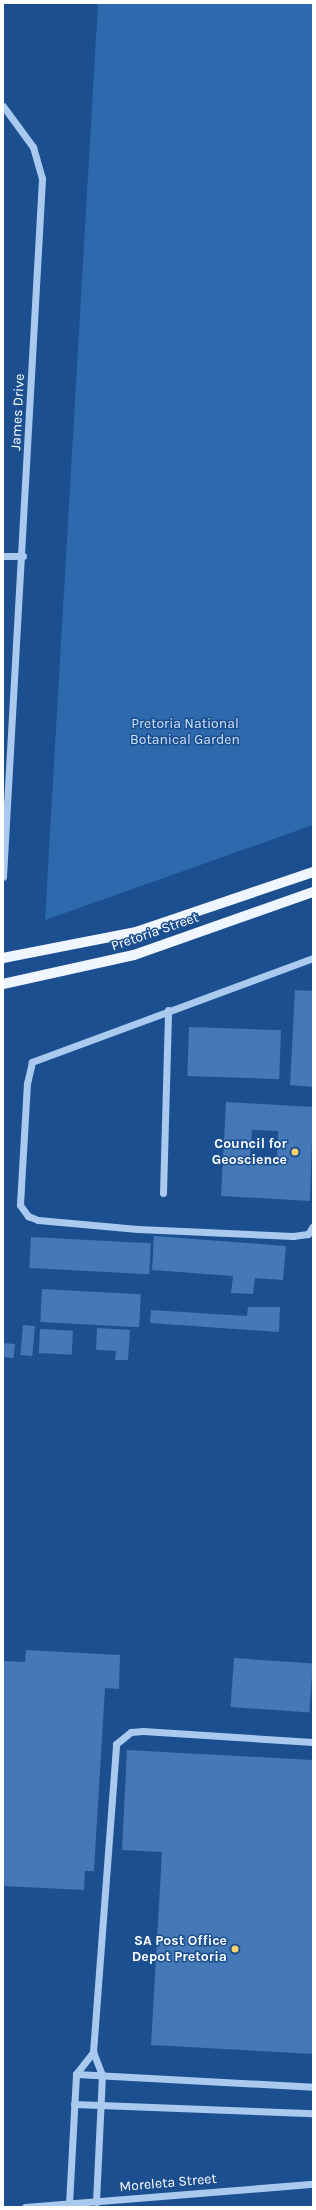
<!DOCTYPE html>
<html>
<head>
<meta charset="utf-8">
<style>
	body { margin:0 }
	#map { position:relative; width:316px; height:2210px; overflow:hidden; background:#1b4f8f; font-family:Karla,sans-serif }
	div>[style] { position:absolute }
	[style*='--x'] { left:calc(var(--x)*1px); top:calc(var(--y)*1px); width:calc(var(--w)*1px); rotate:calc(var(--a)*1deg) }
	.green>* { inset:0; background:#2e69ad }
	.building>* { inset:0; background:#4478b7; transform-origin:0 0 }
	.minor>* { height:7px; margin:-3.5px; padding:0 3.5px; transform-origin:3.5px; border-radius:3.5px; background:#a9c9ee }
	.major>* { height:10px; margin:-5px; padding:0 5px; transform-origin:5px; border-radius:5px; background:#f0f6ff }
	.dots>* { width:11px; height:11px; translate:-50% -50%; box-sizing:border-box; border:2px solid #1b4f8f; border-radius:50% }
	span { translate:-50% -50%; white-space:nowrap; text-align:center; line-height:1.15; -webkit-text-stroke:3px #1b4f8f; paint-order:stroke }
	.street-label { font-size:14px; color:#fff }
	.park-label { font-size:14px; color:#cfe3fa }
	.poi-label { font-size:14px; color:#fff; font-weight:700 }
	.right { translate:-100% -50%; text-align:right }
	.frame { position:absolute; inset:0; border:4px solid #fff; pointer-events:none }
</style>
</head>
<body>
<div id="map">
	<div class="green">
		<div style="clip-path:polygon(98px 3px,313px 3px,313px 825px,45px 920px)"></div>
	</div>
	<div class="building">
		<div style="clip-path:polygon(295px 990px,313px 991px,313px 1087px,290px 1085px)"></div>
		<div style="left:189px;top:1027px;width:92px;height:49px;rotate:2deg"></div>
		<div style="clip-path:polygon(evenodd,226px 1102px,313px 1107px,310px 1201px,221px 1196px,226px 1102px,252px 1130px,278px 1131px,277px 1159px,250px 1158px,252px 1130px)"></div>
		<div style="clip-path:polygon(154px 1236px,286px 1246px,283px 1280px,255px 1278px,253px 1294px,231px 1293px,233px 1276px,152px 1270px)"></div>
		<div style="left:31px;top:1237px;width:120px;height:31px;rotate:3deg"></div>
		<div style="left:42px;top:1289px;width:99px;height:33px;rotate:3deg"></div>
		<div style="clip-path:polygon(248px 1307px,280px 1307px,279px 1332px,150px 1323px,151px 1310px,247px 1316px)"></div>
		<div style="left:23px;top:1325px;width:12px;height:30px;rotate:5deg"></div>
		<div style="clip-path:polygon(97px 1328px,130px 1330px,128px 1360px,115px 1360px,116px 1351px,96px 1350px)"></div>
		<div style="left:40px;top:1329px;width:33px;height:24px;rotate:3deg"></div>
		<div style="left:3px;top:1343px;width:12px;height:14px;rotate:5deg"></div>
		<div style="clip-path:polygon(26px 1650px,120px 1655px,119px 1689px,105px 1688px,94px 1871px,85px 1871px,84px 1890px,3px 1886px,3px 1661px,25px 1662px)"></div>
		<div style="left:234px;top:1658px;width:79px;height:49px;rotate:4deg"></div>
		<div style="clip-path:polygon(127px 1750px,313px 1760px,313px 2054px,151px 2045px,162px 1852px,122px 1850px)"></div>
	</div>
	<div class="minor">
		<div style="--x:3;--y:106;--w:51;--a:53.8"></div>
		<div style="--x:33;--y:147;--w:33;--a:74"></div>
		<div style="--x:42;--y:179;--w:699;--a:93.2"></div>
		<div style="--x:3;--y:556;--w:20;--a:0"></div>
		<div style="--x:313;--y:958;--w:300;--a:159.7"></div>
		<div style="--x:32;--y:1062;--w:22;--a:103"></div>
		<div style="--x:27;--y:1083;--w:122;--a:93.3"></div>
		<div style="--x:20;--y:1205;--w:14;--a:54"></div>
		<div style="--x:28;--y:1216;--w:11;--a:22"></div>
		<div style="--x:38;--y:1220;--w:100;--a:5.1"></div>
		<div style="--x:138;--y:1229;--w:155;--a:2.6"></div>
		<div style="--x:293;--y:1236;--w:15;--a:-8"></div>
		<div style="--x:308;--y:1234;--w:9;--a:-58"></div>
		<div style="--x:163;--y:1193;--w:183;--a:-88.4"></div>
		<div style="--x:76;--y:2074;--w:237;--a:3.1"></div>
		<div style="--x:74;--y:2104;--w:239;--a:2.2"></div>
		<div style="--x:96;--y:2202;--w:127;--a:-87.3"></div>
		<div style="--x:102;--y:2075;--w:25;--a:-111"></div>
		<div style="--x:93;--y:2052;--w:309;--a:-85.7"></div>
		<div style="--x:116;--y:1744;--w:19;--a:-39"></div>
		<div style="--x:131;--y:1732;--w:12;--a:-5"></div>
		<div style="--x:143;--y:1731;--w:170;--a:3.7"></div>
		<div style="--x:69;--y:2204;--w:130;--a:-86.9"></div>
		<div style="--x:76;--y:2074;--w:28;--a:-52"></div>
		<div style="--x:25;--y:2207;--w:289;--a:-4.6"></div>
	</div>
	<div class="major">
		<div style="--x:3;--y:958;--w:136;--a:-11.1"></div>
		<div style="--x:136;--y:932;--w:187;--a:-18.7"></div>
		<div style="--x:3;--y:984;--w:134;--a:-12.5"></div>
		<div style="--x:134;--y:955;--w:190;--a:-19.4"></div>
	</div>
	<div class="dots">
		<div style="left:295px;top:1152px;background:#ffd166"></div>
		<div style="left:235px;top:1949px;background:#ffd166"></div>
	</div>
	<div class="street-label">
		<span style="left:18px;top:412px;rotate:-87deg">James Drive</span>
		<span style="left:155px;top:932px;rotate:-19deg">Pretoria Street</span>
		<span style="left:168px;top:2183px;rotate:-5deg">Moreleta Street</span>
	</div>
	<div class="park-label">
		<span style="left:185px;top:732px">Pretoria National<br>Botanical Garden</span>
	</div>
	<div class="poi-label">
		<span class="right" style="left:287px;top:1152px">Council for<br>Geoscience</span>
		<span class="right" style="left:227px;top:1949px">SA Post Office<br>Depot Pretoria</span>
	</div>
	<div class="frame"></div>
</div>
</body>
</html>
